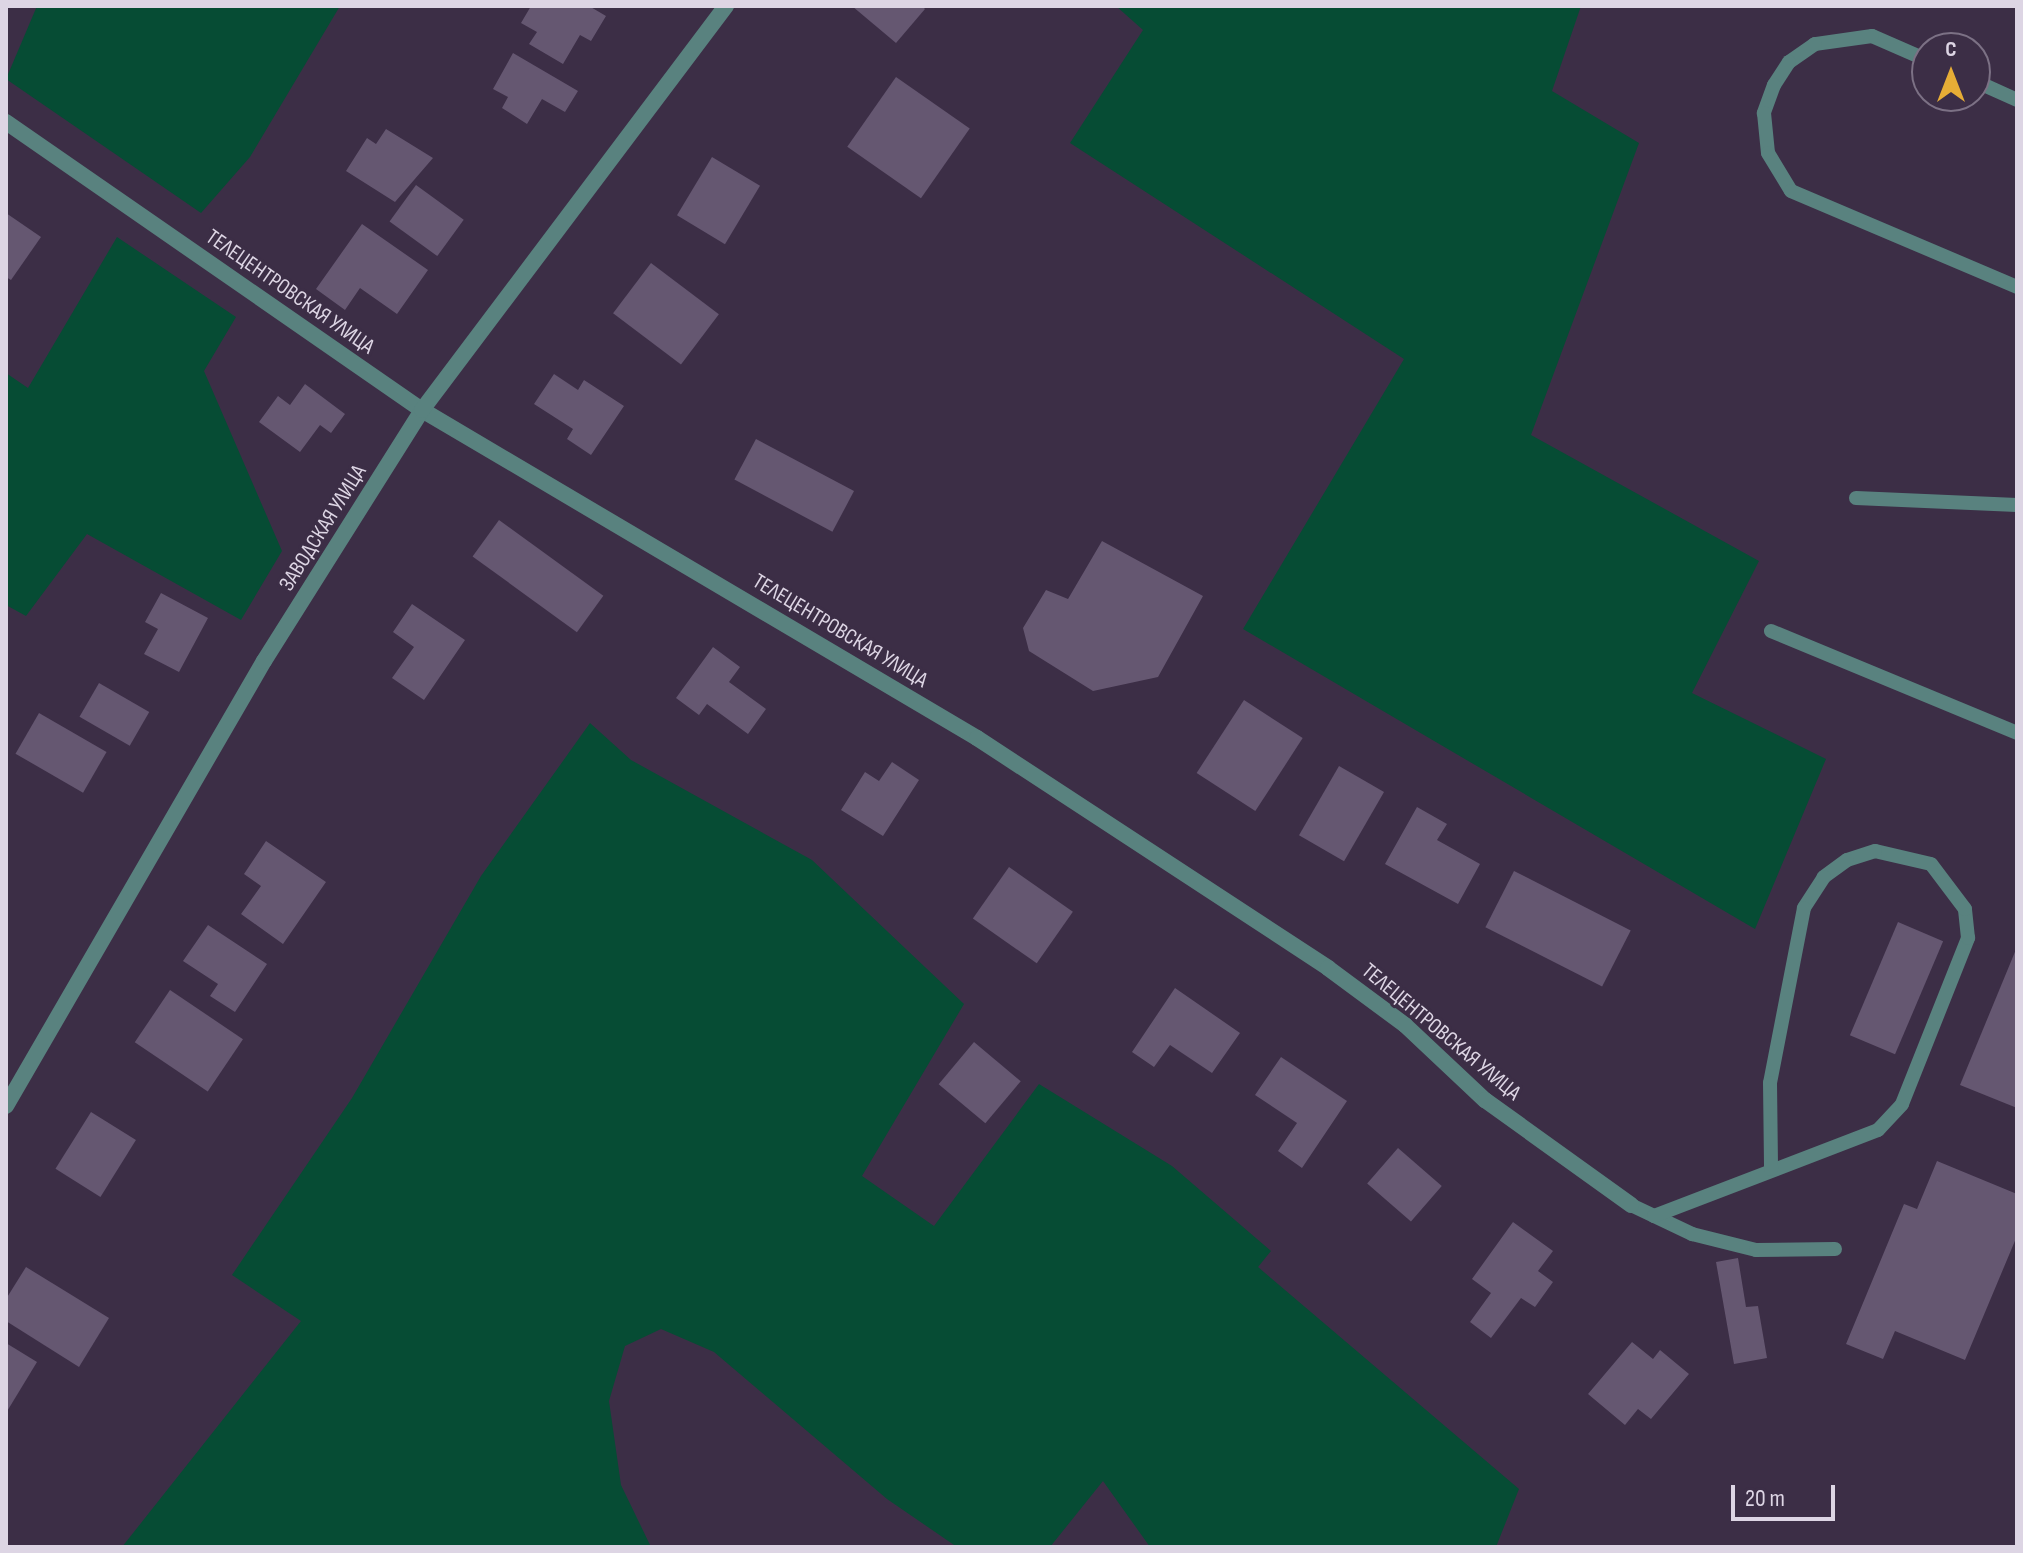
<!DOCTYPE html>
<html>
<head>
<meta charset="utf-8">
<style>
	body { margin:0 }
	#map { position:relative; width:2023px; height:1553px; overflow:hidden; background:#3c2e46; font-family:"Sofia Sans Condensed",sans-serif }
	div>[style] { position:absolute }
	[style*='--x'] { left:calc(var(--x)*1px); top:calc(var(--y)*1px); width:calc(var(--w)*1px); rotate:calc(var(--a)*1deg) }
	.green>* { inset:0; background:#064c34 }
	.building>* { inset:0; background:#655771; transform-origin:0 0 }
	.service>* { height:14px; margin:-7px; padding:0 7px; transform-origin:7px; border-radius:7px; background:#59827f }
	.minor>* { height:16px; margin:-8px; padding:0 8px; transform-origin:8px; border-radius:8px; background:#59827f }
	span { translate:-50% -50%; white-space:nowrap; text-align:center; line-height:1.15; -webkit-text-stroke:6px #3c2e46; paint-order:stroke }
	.street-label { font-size:22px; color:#ddd5e4 }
	.frame { position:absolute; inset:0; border:8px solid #ddd5e4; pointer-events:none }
	.north { position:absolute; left:1911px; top:32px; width:80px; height:80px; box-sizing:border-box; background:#3c2e46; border:2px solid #7c7185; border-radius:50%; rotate:0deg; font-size:22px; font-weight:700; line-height:32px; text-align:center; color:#ddd5e4 }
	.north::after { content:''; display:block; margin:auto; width:28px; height:36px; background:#e6ad36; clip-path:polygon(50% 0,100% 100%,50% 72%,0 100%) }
	.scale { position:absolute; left:1731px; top:1485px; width:104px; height:36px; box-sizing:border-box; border:4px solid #ddd5e4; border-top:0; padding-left:10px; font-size:24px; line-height:28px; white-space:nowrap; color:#ddd5e4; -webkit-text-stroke:6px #3c2e46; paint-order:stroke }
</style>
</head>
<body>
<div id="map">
	<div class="green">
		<div style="clip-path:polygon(37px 6px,340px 6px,250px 157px,201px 213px,6px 79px)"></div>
		<div style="clip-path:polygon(1116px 6px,1581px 6px,1552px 91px,1639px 143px,1531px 435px,1759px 561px,1692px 693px,1826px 759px,1755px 929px,1243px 629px,1404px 359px,1070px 143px,1143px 30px)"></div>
		<div style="clip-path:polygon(117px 237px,236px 317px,204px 371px,282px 551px,241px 620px,87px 534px,26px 616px,6px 605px,6px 373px,28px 388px)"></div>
		<div style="clip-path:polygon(590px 723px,631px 760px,812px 860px,964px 1004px,862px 1176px,934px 1226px,1039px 1084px,1172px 1166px,1271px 1251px,1258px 1267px,1519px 1489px,1496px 1547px,1150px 1547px,1103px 1481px,1050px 1547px,957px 1547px,887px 1499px,714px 1352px,661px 1329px,625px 1346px,609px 1401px,621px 1485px,651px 1547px,122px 1547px,301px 1321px,232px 1275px,352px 1098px,481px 876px)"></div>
	</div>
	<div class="building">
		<div style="clip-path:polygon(531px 6px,589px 6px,606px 16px,591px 41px,580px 35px,563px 64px,529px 44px,537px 32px,521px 23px)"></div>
		<div style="clip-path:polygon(852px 6px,922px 6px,925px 9px,896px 43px)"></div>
		<div style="clip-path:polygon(513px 53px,578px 91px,565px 112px,542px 99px,527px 124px,502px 108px,508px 97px,493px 89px)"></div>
		<div style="left:896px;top:77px;width:90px;height:85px;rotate:35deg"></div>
		<div style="clip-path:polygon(386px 129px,433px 158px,395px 202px,346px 171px,367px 138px,376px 144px)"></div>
		<div style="left:712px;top:157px;width:56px;height:68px;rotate:31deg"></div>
		<div style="left:416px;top:185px;width:59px;height:45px;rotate:36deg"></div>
		<div style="clip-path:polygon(6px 213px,41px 237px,11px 280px,6px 277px)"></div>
		<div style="clip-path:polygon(362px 224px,428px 270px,397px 314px,360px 288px,345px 310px,316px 289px)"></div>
		<div style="left:651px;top:263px;width:85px;height:63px;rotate:37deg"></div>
		<div style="clip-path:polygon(554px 374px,578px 390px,584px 380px,624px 406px,591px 455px,567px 439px,573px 429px,534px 404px)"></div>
		<div style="clip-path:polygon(305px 384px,345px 414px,331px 433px,320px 425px,300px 452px,259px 422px,278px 396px,290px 405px)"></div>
		<div style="left:756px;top:439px;width:111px;height:46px;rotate:28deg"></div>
		<div style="left:499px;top:520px;width:129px;height:45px;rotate:36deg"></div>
		<div style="clip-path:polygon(1102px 541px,1203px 596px,1158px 677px,1093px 691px,1029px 651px,1023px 628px,1046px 590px,1068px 599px)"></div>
		<div style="clip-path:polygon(161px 593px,208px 618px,179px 672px,144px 654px,158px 629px,145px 622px)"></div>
		<div style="clip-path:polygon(412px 604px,465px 640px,424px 700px,392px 678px,414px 647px,393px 632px)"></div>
		<div style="clip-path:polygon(713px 647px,740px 667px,729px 682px,766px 709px,748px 734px,707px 704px,699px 715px,676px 698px)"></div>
		<div style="left:99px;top:683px;width:58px;height:39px;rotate:30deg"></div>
		<div style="left:1244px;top:700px;width:70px;height:87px;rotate:33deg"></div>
		<div style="left:39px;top:713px;width:78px;height:47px;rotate:30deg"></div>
		<div style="clip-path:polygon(892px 762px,919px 780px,883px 836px,841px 810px,865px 772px,879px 781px)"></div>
		<div style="left:1339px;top:766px;width:52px;height:80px;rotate:30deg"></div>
		<div style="clip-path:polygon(1417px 807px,1447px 824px,1437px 840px,1480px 864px,1458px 904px,1385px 864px)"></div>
		<div style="clip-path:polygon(266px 841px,326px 882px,283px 944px,241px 914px,261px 886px,244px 874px)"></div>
		<div style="left:1009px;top:867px;width:78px;height:63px;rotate:35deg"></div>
		<div style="left:1514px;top:871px;width:131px;height:63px;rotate:27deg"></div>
		<div style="left:1898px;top:922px;width:49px;height:123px;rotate:23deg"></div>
		<div style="clip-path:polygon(208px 925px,267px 964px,235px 1012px,210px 996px,218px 984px,183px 961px)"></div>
		<div style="clip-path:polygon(2017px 947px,2017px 1108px,1960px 1085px)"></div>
		<div style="clip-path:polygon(1175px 988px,1240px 1033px,1212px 1073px,1170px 1045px,1154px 1067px,1132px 1052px)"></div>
		<div style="left:170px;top:990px;width:88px;height:63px;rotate:34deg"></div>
		<div style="left:974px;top:1042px;width:61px;height:55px;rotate:40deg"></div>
		<div style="clip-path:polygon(1281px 1057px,1347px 1101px,1302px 1168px,1278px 1151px,1297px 1123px,1255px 1095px)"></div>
		<div style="left:91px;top:1112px;width:53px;height:67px;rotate:32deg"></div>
		<div style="left:1398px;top:1148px;width:58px;height:47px;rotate:41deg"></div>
		<div style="clip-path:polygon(1937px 1161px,2017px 1194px,2017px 1236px,1965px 1360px,1895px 1331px,1883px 1359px,1846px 1344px,1904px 1204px,1917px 1209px)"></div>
		<div style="clip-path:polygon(1513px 1222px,1553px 1251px,1538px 1271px,1553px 1282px,1535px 1307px,1521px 1298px,1491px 1338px,1470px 1322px,1491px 1293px,1472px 1279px)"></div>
		<div style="clip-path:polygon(1738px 1258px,1746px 1307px,1758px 1306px,1767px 1358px,1734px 1364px,1716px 1262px)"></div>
		<div style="clip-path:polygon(26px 1267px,109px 1318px,79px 1367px,6px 1321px,6px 1299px)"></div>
		<div style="clip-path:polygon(1632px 1342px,1653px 1359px,1660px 1350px,1689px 1374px,1651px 1419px,1638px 1409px,1625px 1425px,1588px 1394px)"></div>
		<div style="clip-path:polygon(6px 1343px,37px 1362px,6px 1413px)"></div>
	</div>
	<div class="service">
		<div style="--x:1927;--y:60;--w:60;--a:-156.4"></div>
		<div style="--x:1872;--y:36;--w:58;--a:172"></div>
		<div style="--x:1815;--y:44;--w:32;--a:145"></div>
		<div style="--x:1789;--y:62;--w:27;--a:123"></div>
		<div style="--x:1774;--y:85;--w:30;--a:110"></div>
		<div style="--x:1764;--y:113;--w:40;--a:84.3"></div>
		<div style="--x:1768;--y:153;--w:44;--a:58.8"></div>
		<div style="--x:1791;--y:191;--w:246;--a:23"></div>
		<div style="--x:1975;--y:81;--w:46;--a:24.3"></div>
		<div style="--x:1856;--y:498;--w:161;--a:2.5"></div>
		<div style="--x:1771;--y:631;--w:266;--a:22.5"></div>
		<div style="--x:1631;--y:1205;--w:68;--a:25.4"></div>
		<div style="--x:1692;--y:1234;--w:66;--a:14"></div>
		<div style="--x:1756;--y:1250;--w:79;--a:-0.7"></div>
		<div style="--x:1654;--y:1216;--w:240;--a:-21"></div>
		<div style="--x:1878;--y:1130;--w:35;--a:-47"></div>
		<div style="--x:1902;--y:1104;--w:179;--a:-68.3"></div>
		<div style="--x:1968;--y:938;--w:29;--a:-96"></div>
		<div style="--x:1965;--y:909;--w:56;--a:-127.1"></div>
		<div style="--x:1931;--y:864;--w:57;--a:-166.9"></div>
		<div style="--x:1875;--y:851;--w:29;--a:162"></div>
		<div style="--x:1847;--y:860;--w:29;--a:144"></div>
		<div style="--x:1824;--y:877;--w:37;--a:123"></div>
		<div style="--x:1804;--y:908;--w:178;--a:101"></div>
		<div style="--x:1770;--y:1083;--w:86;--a:89.3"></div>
	</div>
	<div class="minor">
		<div style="--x:6;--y:122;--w:506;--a:34.7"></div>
		<div style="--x:422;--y:410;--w:645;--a:30.58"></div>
		<div style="--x:977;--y:738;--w:420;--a:33.2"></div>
		<div style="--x:1328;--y:968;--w:96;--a:36.5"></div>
		<div style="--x:1405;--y:1025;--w:110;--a:43.2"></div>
		<div style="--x:1485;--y:1100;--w:180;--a:35.7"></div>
		<div style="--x:6;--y:1106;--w:514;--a:-59.9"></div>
		<div style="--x:264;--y:661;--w:297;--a:-57.8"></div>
		<div style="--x:422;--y:410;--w:506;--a:-53.04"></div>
	</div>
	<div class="street-label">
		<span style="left:290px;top:292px;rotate:35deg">ТЕЛЕЦЕНТРОВСКАЯ УЛИЦА</span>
		<span style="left:323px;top:528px;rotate:-58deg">ЗАВОДСКАЯ УЛИЦА</span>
		<span style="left:840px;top:631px;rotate:31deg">ТЕЛЕЦЕНТРОВСКАЯ УЛИЦА</span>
		<span style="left:1441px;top:1032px;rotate:40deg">ТЕЛЕЦЕНТРОВСКАЯ УЛИЦА</span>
	</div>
	<div class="frame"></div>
	<div class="north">С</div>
	<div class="scale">20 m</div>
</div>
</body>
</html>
